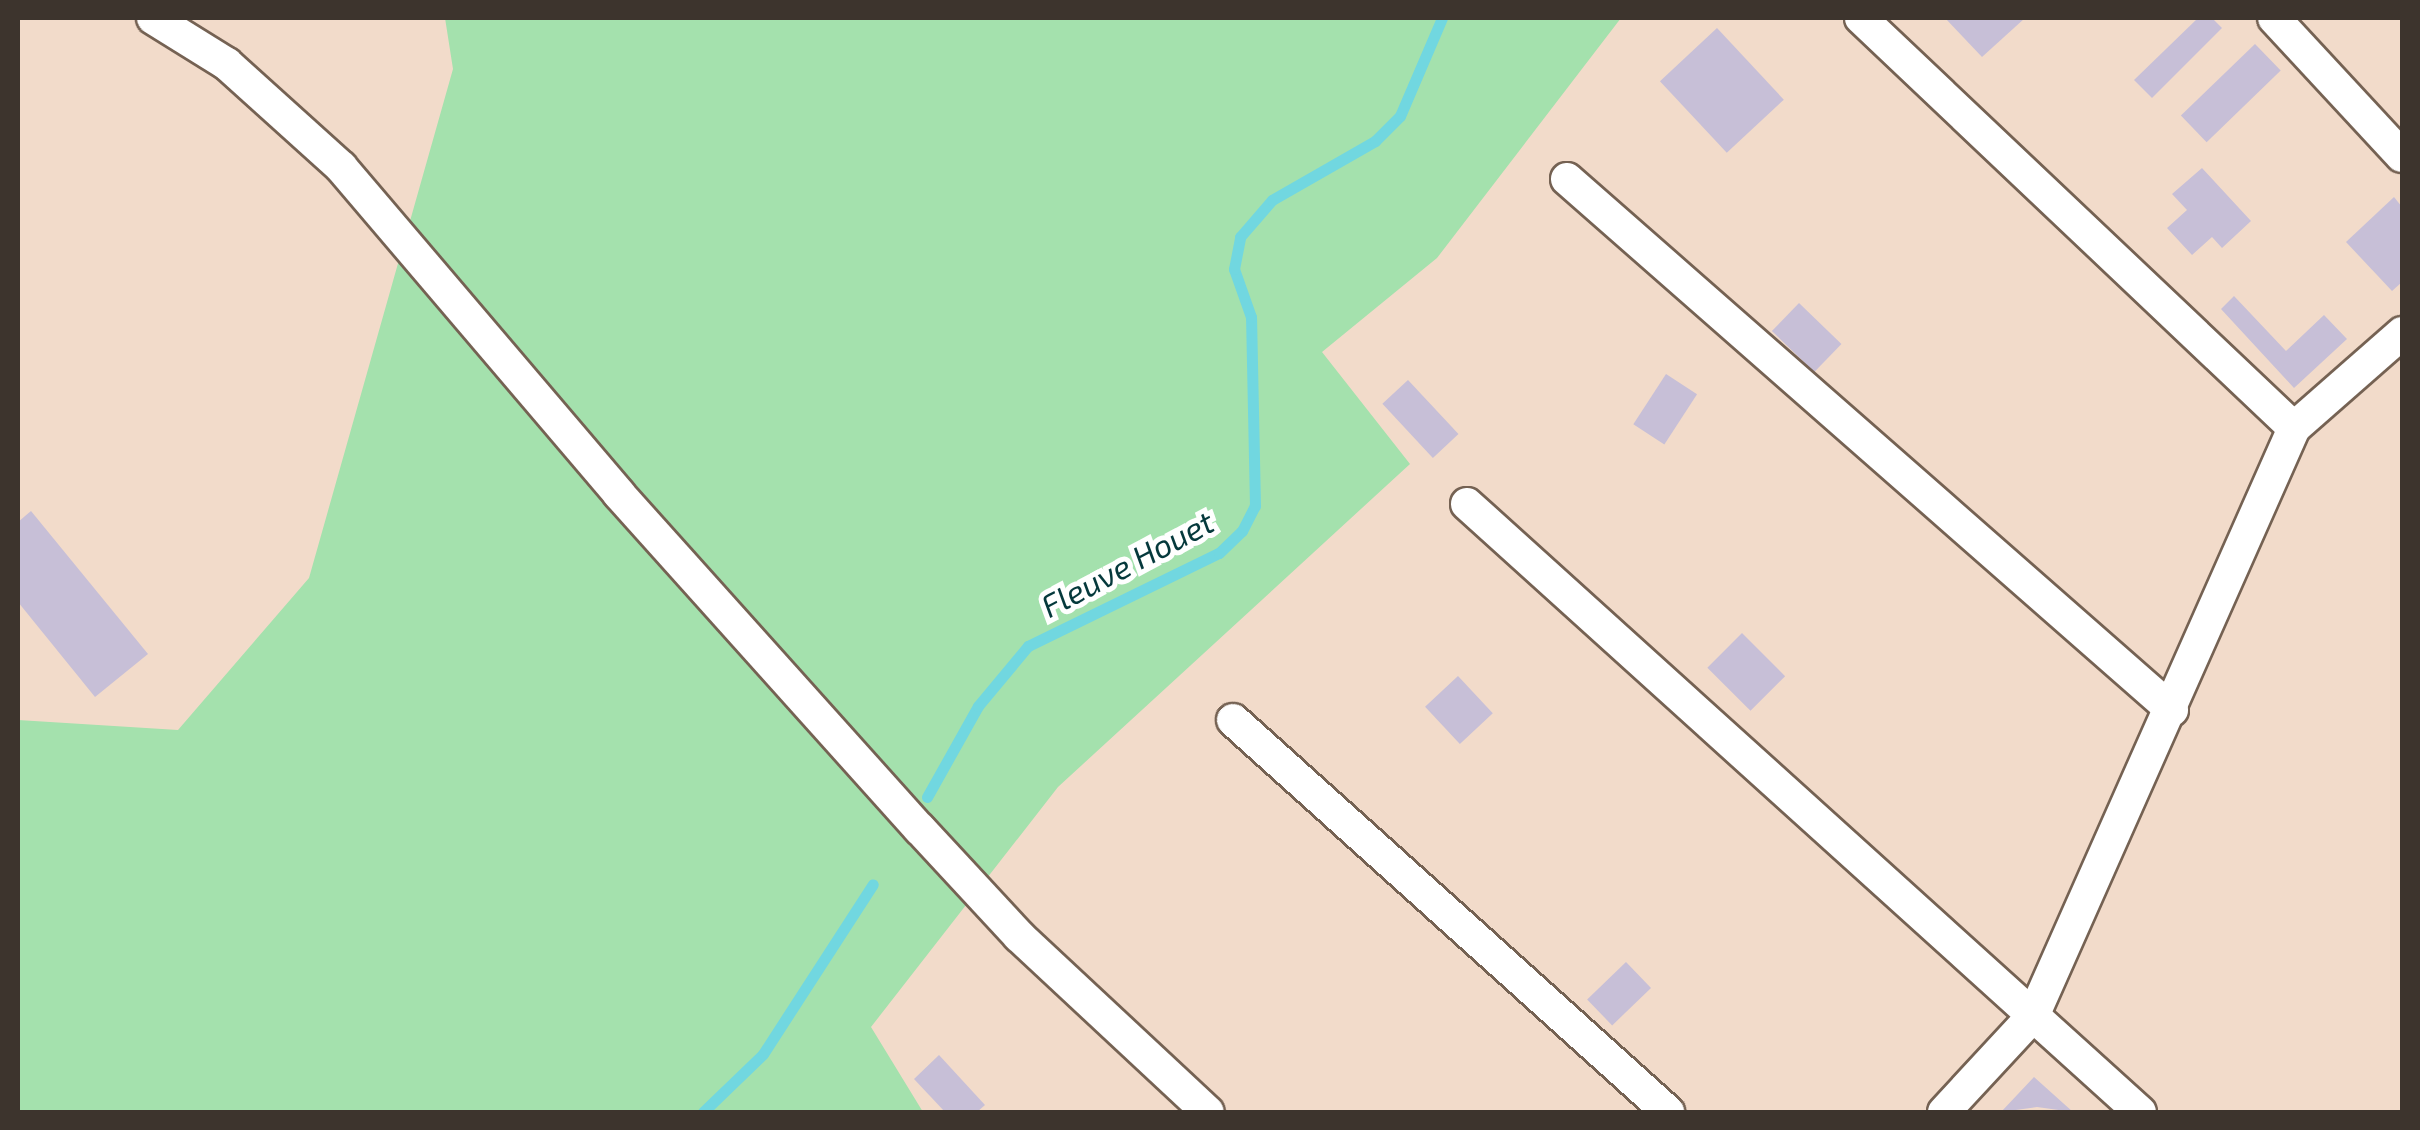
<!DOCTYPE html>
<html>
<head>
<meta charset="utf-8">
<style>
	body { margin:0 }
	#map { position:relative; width:2420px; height:1130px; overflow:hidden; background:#f2dbca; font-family:"Exo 2",sans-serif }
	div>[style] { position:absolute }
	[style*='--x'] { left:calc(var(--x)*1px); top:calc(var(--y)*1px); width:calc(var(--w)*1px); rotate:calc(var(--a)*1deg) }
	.green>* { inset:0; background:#a4e1ad }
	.stream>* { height:11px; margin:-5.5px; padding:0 5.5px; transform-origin:5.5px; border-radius:5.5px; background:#71d7e0 }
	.building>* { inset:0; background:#c7bfd7; transform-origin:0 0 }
	.roads { filter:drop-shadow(2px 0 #756253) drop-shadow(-2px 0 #756253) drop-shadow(0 2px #756253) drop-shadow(0 -2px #756253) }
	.minor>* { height:32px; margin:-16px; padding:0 16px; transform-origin:16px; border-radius:16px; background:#fff }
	span { translate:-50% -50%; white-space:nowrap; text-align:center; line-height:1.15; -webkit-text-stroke:10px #fff; paint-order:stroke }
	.water-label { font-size:32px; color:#05393c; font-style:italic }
	.frame { position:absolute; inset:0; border:20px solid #3d342d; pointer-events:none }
</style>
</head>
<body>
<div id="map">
	<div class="green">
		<div style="clip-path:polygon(445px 18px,1621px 18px,1437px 258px,1322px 352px,1410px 464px,1058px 787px,871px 1027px,923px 1112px,18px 1112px,18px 720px,178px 730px,309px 578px,453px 69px)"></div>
	</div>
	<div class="stream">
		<div style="--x:927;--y:797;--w:104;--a:-60.7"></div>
		<div style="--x:978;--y:706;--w:78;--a:-50.2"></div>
		<div style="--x:1028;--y:646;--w:212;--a:-26"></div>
		<div style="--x:1219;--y:553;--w:32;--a:-44"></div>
		<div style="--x:1242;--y:531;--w:28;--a:-63"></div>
		<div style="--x:1255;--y:506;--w:189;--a:-91.2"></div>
		<div style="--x:1251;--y:317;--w:51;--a:-109.5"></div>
		<div style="--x:1234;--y:269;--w:33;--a:-79"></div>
		<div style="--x:1240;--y:237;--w:49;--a:-49.1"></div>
		<div style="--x:1272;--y:200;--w:119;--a:-29.8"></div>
		<div style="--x:1375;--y:141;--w:35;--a:-45"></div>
		<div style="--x:1400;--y:116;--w:107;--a:-66.8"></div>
		<div style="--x:703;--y:1112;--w:83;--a:-44"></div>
		<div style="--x:763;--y:1054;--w:202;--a:-57.1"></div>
	</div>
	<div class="building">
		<div style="clip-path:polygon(1945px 18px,2025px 18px,1982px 57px)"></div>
		<div style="clip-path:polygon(2198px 18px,2212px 18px,2222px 28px,2152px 98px,2134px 80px)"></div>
		<div style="left:1717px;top:28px;width:98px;height:78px;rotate:47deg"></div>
		<div style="left:2255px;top:44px;width:37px;height:103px;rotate:46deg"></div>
		<div style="clip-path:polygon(2202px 168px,2251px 221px,2222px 248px,2212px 237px,2192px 255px,2167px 228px,2187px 210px,2172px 194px)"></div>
		<div style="clip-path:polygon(2394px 197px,2402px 207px,2402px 282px,2392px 291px,2346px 242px)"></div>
		<div style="clip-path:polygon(2234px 296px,2286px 351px,2324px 315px,2347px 339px,2294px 388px,2221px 309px)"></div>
		<div style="left:1799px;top:303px;width:59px;height:39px;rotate:44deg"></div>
		<div style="left:1666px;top:374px;width:37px;height:60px;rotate:33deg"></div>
		<div style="left:1408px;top:380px;width:74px;height:35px;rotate:47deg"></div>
		<div style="clip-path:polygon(31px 511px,148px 654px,95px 697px,18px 602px,18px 522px)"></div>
		<div style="left:1742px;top:633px;width:61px;height:49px;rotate:45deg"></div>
		<div style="left:1458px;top:676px;width:51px;height:45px;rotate:47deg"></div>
		<div style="left:1626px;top:962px;width:36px;height:54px;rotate:46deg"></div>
		<div style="clip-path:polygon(939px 1055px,985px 1105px,977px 1112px,945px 1112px,914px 1079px)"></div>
		<div style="clip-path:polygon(2034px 1077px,2073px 1112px,2037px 1107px,2001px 1112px)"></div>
	</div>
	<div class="roads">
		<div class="minor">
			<div style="--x:153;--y:18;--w:87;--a:31.9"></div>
			<div style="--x:227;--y:64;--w:154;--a:42.1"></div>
			<div style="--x:341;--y:167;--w:429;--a:49.6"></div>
			<div style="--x:619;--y:494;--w:450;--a:48.1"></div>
			<div style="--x:920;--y:829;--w:146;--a:47.2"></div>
			<div style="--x:1019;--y:936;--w:258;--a:43"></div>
			<div style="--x:1861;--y:18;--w:596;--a:43.44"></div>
			<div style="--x:2274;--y:18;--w:188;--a:47.2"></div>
			<div style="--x:1567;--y:179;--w:805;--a:41.27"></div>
			<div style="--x:1467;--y:504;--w:907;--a:42.1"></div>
			<div style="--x:1233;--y:720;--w:586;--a:42.02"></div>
			<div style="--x:1944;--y:1112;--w:131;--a:-47.2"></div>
			<div style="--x:2033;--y:1016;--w:643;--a:-66.06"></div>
			<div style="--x:2294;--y:428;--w:144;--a:-41.3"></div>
		</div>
	</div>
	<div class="water-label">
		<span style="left:1127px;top:563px;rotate:-28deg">Fleuve Houet</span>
	</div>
	<div class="frame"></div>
</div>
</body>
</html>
